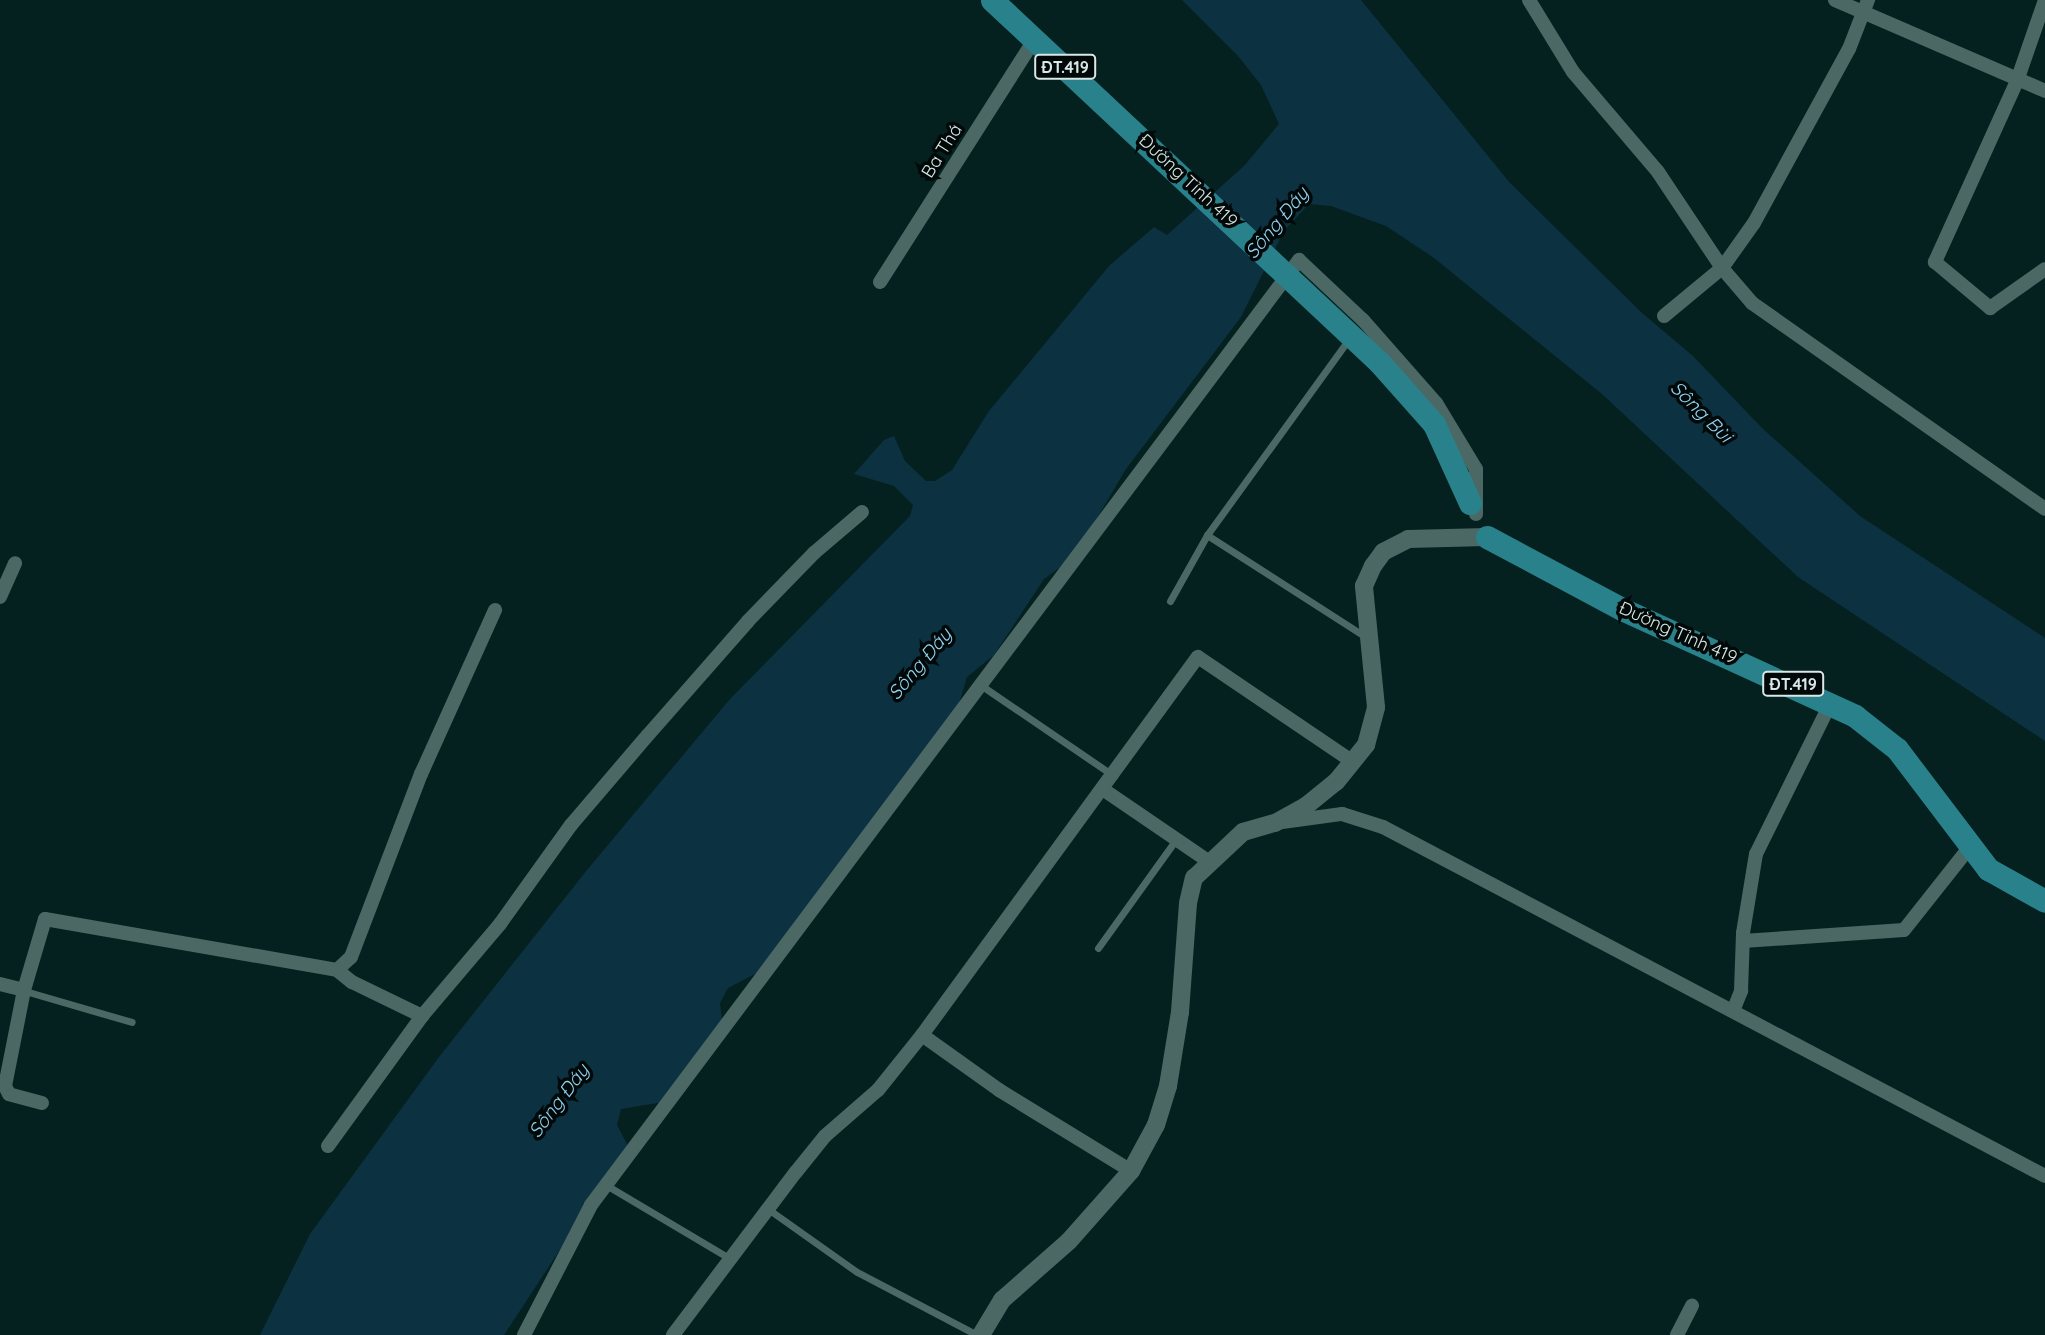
<!DOCTYPE html>
<html>
<head>
<meta charset="utf-8">
<style>
	body { margin:0 }
	#map { position:relative; width:2045px; height:1335px; overflow:hidden; background:#05211f; font-family:Quicksand,sans-serif }
	div>[style] { position:absolute }
	[style*='--x'] { left:calc(var(--x)*1px); top:calc(var(--y)*1px); width:calc(var(--w)*1px); rotate:calc(var(--a)*1deg) }
	.water>* { inset:0; background:#0c3141 }
	.service>* { height:7px; margin:-3.5px; padding:0 3.5px; transform-origin:3.5px; border-radius:3.5px; background:#4b6865 }
	.minor>* { height:14px; margin:-7px; padding:0 7px; transform-origin:7px; border-radius:7px; background:#4b6865 }
	.tertiary>* { height:18px; margin:-9px; padding:0 9px; transform-origin:9px; border-radius:9px; background:#4b6865 }
	.primary>* { height:23px; margin:-11.5px; padding:0 11.5px; transform-origin:11.5px; border-radius:11.5px; background:#29828b }
	span { translate:-50% -50%; white-space:nowrap; text-align:center; line-height:1.15; -webkit-text-stroke:7px #010808; paint-order:stroke }
	.shield-label span { padding:2px 5px; background:#010808; border:2px solid; border-radius:5px; -webkit-text-stroke-width:0 }
	.shield-label { font-size:16px; color:#d8e8e6; font-weight:700 }
	.street-label { font-size:18px; color:#d8e8e6 }
	.water-label { font-size:19px; color:#91d3f3; font-style:italic }
</style>
</head>
<body>
<div id="map">
	<div class="water">
		<div style="clip-path:polygon(1182px 0,1361px 0,1510px 183px,1642px 313px,1693px 356px,1762px 428px,1860px 516px,2045px 638px,2045px 741px,1798px 577px,1602px 394px,1434px 258px,1386px 226px,1331px 206px,1309px 204px,1284px 231px,1241px 317px,1126px 469px,1074px 557px,1044px 579px,994px 655px,967px 677px,958px 707px,757px 973px,728px 988px,720px 1003px,723px 1027px,664px 1102px,621px 1109px,617px 1125px,628px 1146px,504px 1335px,260px 1335px,310px 1234px,439px 1057px,587px 870px,730px 699px,910px 516px,913px 505px,894px 486px,854px 474px,884px 440px,894px 436px,905px 461px,926px 481px,935px 481px,952px 470px,989px 411px,1109px 266px,1154px 227px,1167px 235px,1244px 166px,1279px 124px,1261px 85px,1238px 56px)"></div>
	</div>
	<div class="service">
		<div style="--x:1207;--y:535;--w:189;--a:32.7"></div>
		<div style="--x:1170;--y:601;--w:76;--a:-60.7"></div>
		<div style="--x:1207;--y:535;--w:242;--a:-54.1"></div>
		<div style="--x:982;--y:686;--w:160;--a:34.3"></div>
		<div style="--x:1098;--y:948;--w:135;--a:-54.3"></div>
		<div style="--x:25;--y:991;--w:111;--a:16.2"></div>
		<div style="--x:606;--y:1185;--w:143;--a:30.7"></div>
		<div style="--x:768;--y:1209;--w:109;--a:35.3"></div>
		<div style="--x:857;--y:1272;--w:136;--a:27.7"></div>
	</div>
	<div class="minor">
		<div style="--x:1529;--y:0;--w:84;--a:58.6"></div>
		<div style="--x:1573;--y:72;--w:131;--a:49.6"></div>
		<div style="--x:1658;--y:172;--w:115;--a:56.3"></div>
		<div style="--x:1722;--y:268;--w:46;--a:49.4"></div>
		<div style="--x:1752;--y:303;--w:358;--a:35.1"></div>
		<div style="--x:1835;--y:0;--w:229;--a:23.4"></div>
		<div style="--x:2045;--y:0;--w:86;--a:109.1"></div>
		<div style="--x:2017;--y:81;--w:199;--a:114.4"></div>
		<div style="--x:1935;--y:262;--w:72;--a:39.9"></div>
		<div style="--x:1990;--y:308;--w:67;--a:-35.3"></div>
		<div style="--x:880;--y:282;--w:288;--a:-57.5"></div>
		<div style="--x:1664;--y:316;--w:75;--a:-39.6"></div>
		<div style="--x:1722;--y:268;--w:55;--a:-54.6"></div>
		<div style="--x:1754;--y:223;--w:198;--a:-61.4"></div>
		<div style="--x:1849;--y:49;--w:53;--a:-68.8"></div>
		<div style="--x:0;--y:597;--w:37;--a:-66"></div>
		<div style="--x:1104;--y:790;--w:126;--a:34.3"></div>
		<div style="--x:1275;--y:823;--w:68;--a:-7.7"></div>
		<div style="--x:1342;--y:814;--w:43;--a:17.6"></div>
		<div style="--x:1383;--y:827;--w:748;--a:27.8"></div>
		<div style="--x:1743;--y:941;--w:161;--a:-3.9"></div>
		<div style="--x:1904;--y:930;--w:105;--a:-51.6"></div>
		<div style="--x:337;--y:970;--w:19;--a:-43"></div>
		<div style="--x:351;--y:957;--w:196;--a:-69.1"></div>
		<div style="--x:421;--y:774;--w:180;--a:-65.7"></div>
		<div style="--x:0;--y:984;--w:25;--a:14"></div>
		<div style="--x:1733;--y:1011;--w:22;--a:-68"></div>
		<div style="--x:1741;--y:991;--w:58;--a:-88"></div>
		<div style="--x:1743;--y:933;--w:80;--a:-80.7"></div>
		<div style="--x:1756;--y:854;--w:169;--a:-63.7"></div>
		<div style="--x:922;--y:1035;--w:95;--a:35.5"></div>
		<div style="--x:999;--y:1090;--w:155;--a:31.5"></div>
		<div style="--x:42;--y:1103;--w:34;--a:-165"></div>
		<div style="--x:9;--y:1094;--w:9;--a:-117"></div>
		<div style="--x:5;--y:1086;--w:98;--a:-78.8"></div>
		<div style="--x:24;--y:990;--w:74;--a:-73.5"></div>
		<div style="--x:45;--y:919;--w:296;--a:9.9"></div>
		<div style="--x:337;--y:970;--w:19;--a:39"></div>
		<div style="--x:352;--y:982;--w:78;--a:25.9"></div>
		<div style="--x:422;--y:1016;--w:121;--a:-49.7"></div>
		<div style="--x:500;--y:924;--w:122;--a:-54.4"></div>
		<div style="--x:571;--y:825;--w:118;--a:-49.5"></div>
		<div style="--x:648;--y:735;--w:152;--a:-48.7"></div>
		<div style="--x:748;--y:621;--w:95;--a:-45.9"></div>
		<div style="--x:814;--y:553;--w:63;--a:-40.5"></div>
		<div style="--x:328;--y:1146;--w:160;--a:-54.1"></div>
		<div style="--x:524;--y:1335;--w:146;--a:-62.7"></div>
		<div style="--x:591;--y:1205;--w:1181;--a:-53.16"></div>
		<div style="--x:1299;--y:260;--w:88;--a:43.2"></div>
		<div style="--x:1363;--y:320;--w:111;--a:48.7"></div>
		<div style="--x:1436;--y:403;--w:77;--a:58.8"></div>
		<div style="--x:1476;--y:469;--w:45;--a:90"></div>
		<div style="--x:673;--y:1335;--w:204;--a:-53"></div>
		<div style="--x:796;--y:1172;--w:46;--a:-51.1"></div>
		<div style="--x:825;--y:1136;--w:70;--a:-41"></div>
		<div style="--x:878;--y:1090;--w:70;--a:-51.3"></div>
		<div style="--x:922;--y:1035;--w:468;--a:-53.9"></div>
		<div style="--x:1198;--y:657;--w:187;--a:34.1"></div>
		<div style="--x:1677;--y:1335;--w:33;--a:-63"></div>
	</div>
	<div class="tertiary">
		<div style="--x:981;--y:1335;--w:41;--a:-59"></div>
		<div style="--x:1002;--y:1300;--w:89;--a:-41.4"></div>
		<div style="--x:1069;--y:1241;--w:94;--a:-48.5"></div>
		<div style="--x:1131;--y:1171;--w:52;--a:-61.5"></div>
		<div style="--x:1156;--y:1125;--w:41;--a:-72.9"></div>
		<div style="--x:1168;--y:1086;--w:75;--a:-80.8"></div>
		<div style="--x:1180;--y:1012;--w:109;--a:-85.8"></div>
		<div style="--x:1188;--y:903;--w:26;--a:-77"></div>
		<div style="--x:1194;--y:878;--w:67;--a:-43.2"></div>
		<div style="--x:1243;--y:832;--w:33;--a:-16"></div>
		<div style="--x:1275;--y:823;--w:35;--a:-29"></div>
		<div style="--x:1306;--y:806;--w:38;--a:-39"></div>
		<div style="--x:1336;--y:782;--w:48;--a:-51"></div>
		<div style="--x:1366;--y:745;--w:39;--a:-75"></div>
		<div style="--x:1376;--y:707;--w:122;--a:-95.7"></div>
		<div style="--x:1364;--y:586;--w:22;--a:-66"></div>
		<div style="--x:1373;--y:566;--w:17;--a:-54"></div>
		<div style="--x:1383;--y:552;--w:28;--a:-27"></div>
		<div style="--x:1408;--y:539;--w:79;--a:-1.5"></div>
	</div>
	<div class="primary">
		<div style="--x:992;--y:0;--w:530;--a:43.09"></div>
		<div style="--x:1379;--y:362;--w:83;--a:48.4"></div>
		<div style="--x:1434;--y:424;--w:87;--a:65.5"></div>
		<div style="--x:1487;--y:537;--w:155;--a:28.1"></div>
		<div style="--x:1624;--y:610;--w:254;--a:24.6"></div>
		<div style="--x:1855;--y:716;--w:53;--a:38.2"></div>
		<div style="--x:1897;--y:749;--w:151;--a:52.8"></div>
		<div style="--x:1988;--y:869;--w:65;--a:29.3"></div>
	</div>
	<div class="shield-label">
		<span style="left:1065px;top:67px">ĐT.419</span>
		<span style="left:1793px;top:684px">ĐT.419</span>
	</div>
	<div class="street-label">
		<span style="left:942px;top:151px;rotate:-58deg">Ba Thá</span>
		<span style="left:1188px;top:181px;rotate:43deg">Đường Tỉnh 419</span>
		<span style="left:1678px;top:633px;rotate:24deg">Đường Tỉnh 419</span>
	</div>
	<div class="water-label">
		<span style="left:1277px;top:223px;rotate:-50deg">Sông Đáy</span>
		<span style="left:1701px;top:412px;rotate:45deg">Sông Bùi</span>
		<span style="left:920px;top:664px;rotate:-50deg">Sông Đáy</span>
		<span style="left:559px;top:1101px;rotate:-53deg">Sông Đáy</span>
	</div>
</div>
</body>
</html>
